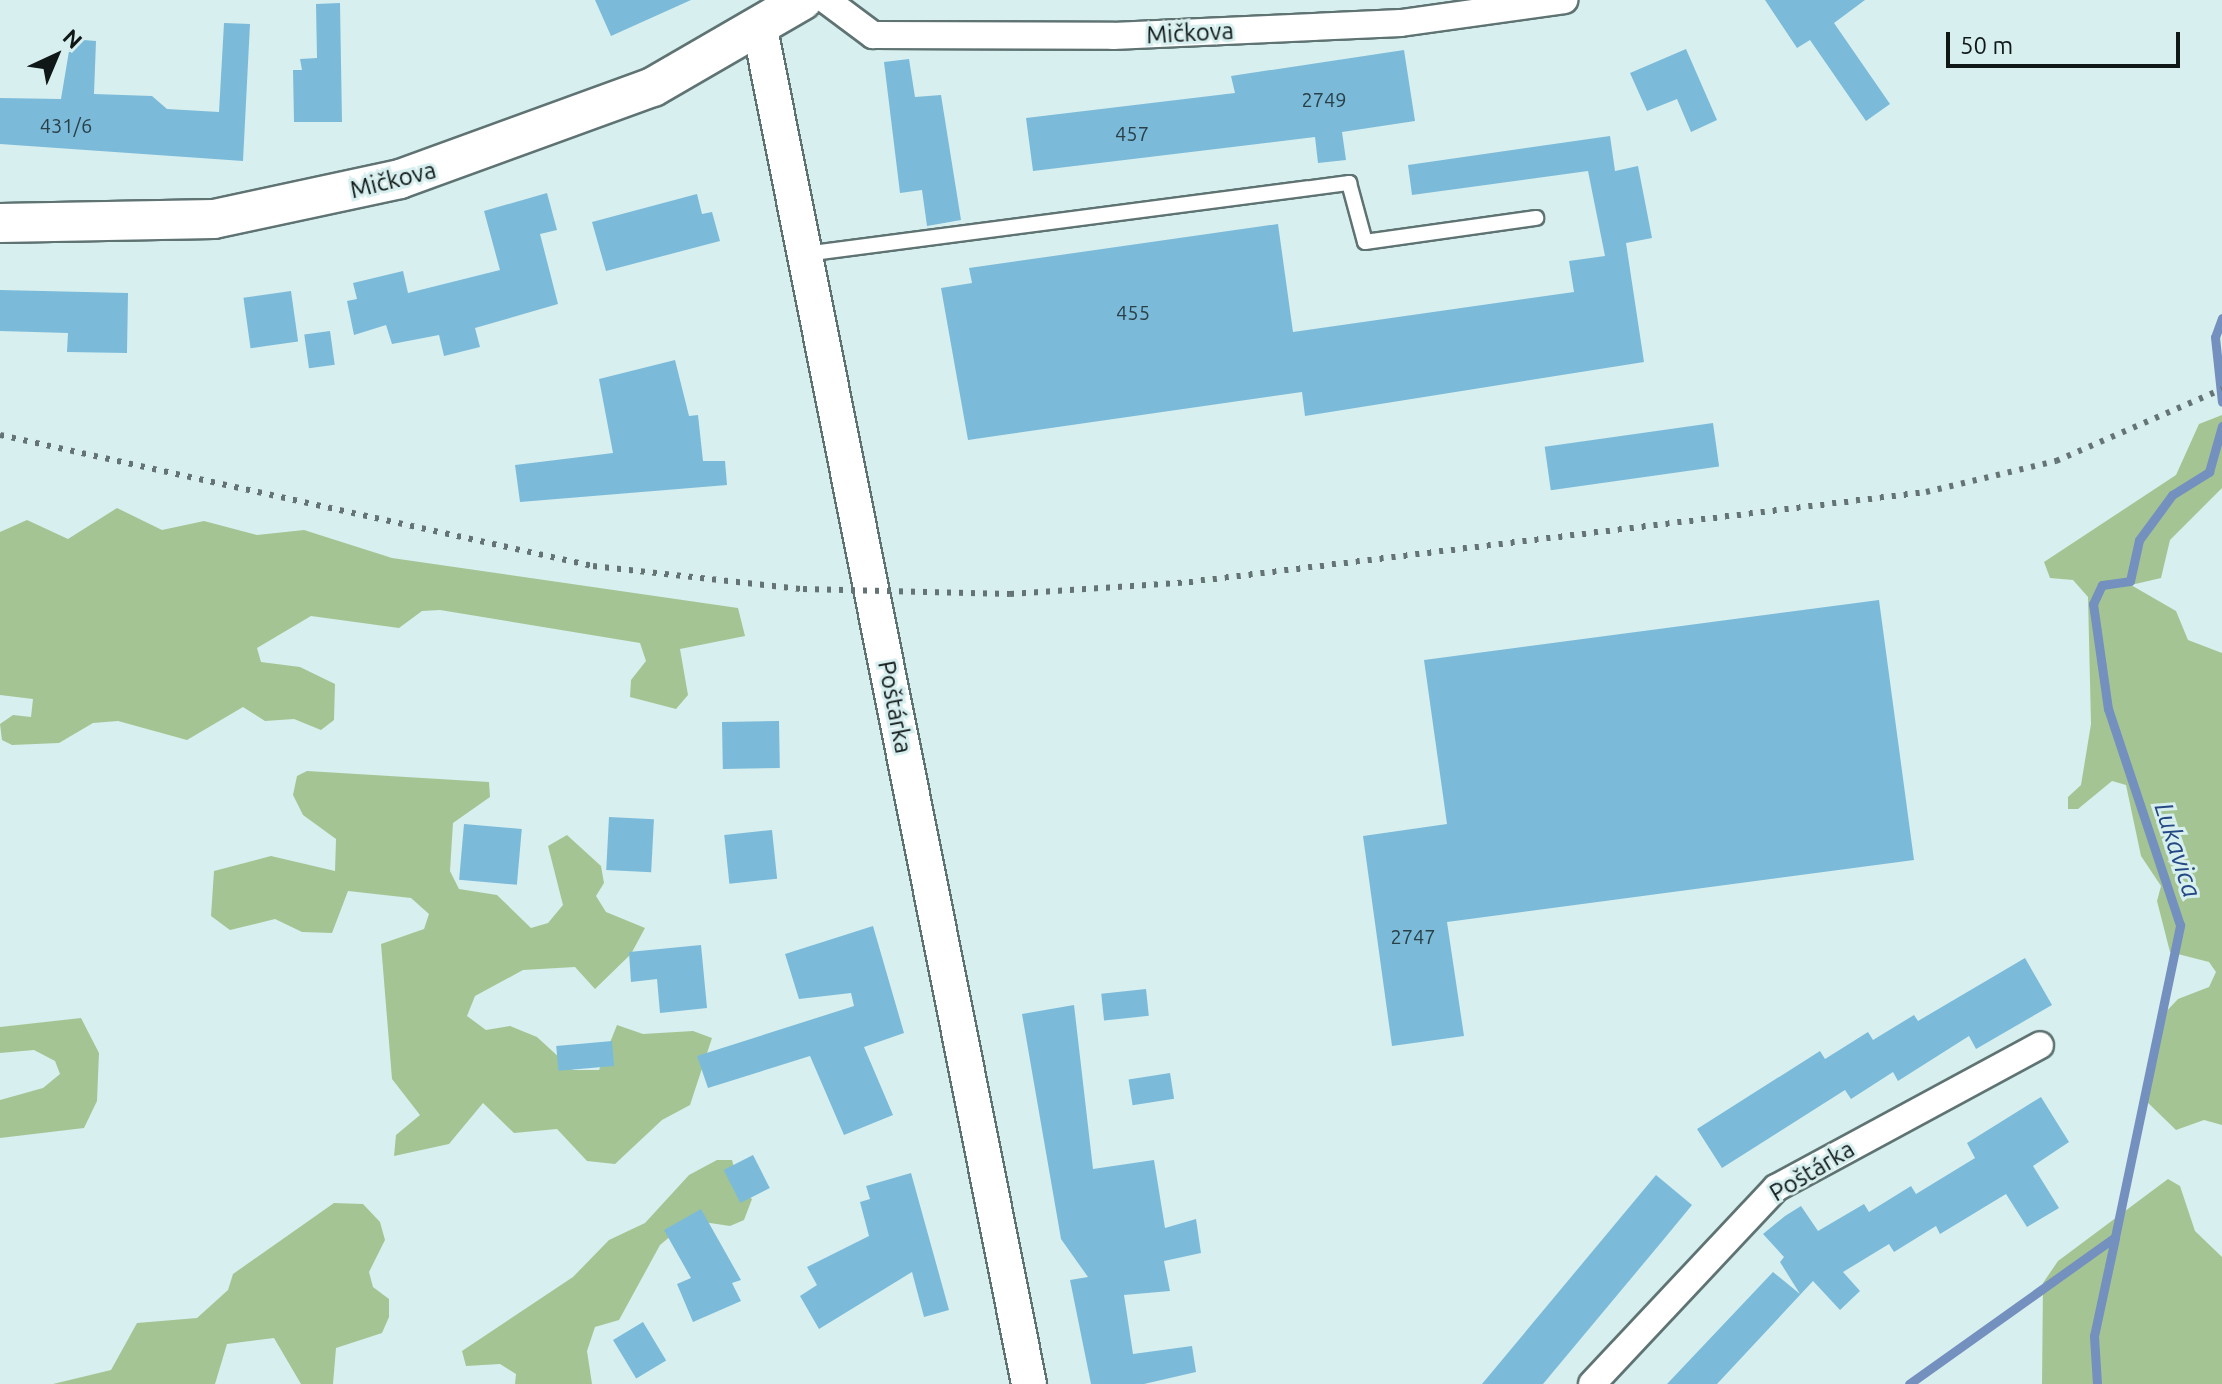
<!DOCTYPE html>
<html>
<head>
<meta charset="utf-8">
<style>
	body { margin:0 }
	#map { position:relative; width:2222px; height:1384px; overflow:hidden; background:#d8efef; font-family:Ubuntu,sans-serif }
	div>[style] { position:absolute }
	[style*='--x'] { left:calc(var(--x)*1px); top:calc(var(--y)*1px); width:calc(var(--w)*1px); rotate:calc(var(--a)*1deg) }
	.forest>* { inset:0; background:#a4c593 }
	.stream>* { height:9px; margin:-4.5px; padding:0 4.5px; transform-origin:4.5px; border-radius:4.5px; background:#7390bf }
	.building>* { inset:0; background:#7bbbd9; transform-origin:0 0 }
	.roads { filter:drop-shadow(2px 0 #5f7373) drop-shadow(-2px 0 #5f7373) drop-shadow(0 2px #5f7373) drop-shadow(0 -2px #5f7373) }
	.service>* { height:14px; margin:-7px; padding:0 7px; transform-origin:7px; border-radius:7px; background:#fff }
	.minor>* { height:26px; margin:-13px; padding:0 13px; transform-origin:13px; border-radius:13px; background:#fff }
	.tertiary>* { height:34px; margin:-17px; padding:0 17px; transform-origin:17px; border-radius:17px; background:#fff }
	.secondary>* { height:38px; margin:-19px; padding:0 19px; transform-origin:19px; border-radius:19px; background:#fff }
	.rail>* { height:6px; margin-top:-3px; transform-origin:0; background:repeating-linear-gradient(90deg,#647373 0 4px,transparent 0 12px) }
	span { translate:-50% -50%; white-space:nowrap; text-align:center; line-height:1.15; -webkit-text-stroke:6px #d8efef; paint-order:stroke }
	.number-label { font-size:20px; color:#2a4048 }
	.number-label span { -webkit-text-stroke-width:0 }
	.street-label { font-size:24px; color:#0f1717 }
	.water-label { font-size:26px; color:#244883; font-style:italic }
	.north { position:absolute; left:16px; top:16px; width:80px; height:80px; -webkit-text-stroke:6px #d8efef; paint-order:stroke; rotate:44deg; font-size:22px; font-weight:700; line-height:32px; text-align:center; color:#0f1717 }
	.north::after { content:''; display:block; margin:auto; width:28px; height:36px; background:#0f1717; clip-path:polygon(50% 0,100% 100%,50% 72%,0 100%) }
	.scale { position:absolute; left:1946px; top:32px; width:234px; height:36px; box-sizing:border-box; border:4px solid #0f1717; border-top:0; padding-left:10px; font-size:24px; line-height:28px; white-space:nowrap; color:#0f1717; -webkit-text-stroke:6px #d8efef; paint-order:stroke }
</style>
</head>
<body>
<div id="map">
	<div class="forest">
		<div style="clip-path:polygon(2222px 415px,2222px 488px,2170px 540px,2161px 578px,2131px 585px,2176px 611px,2188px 640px,2222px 653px,2222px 1125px,2204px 1120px,2176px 1130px,2141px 1096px,2160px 1018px,2178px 999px,2209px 987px,2216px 972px,2209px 962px,2170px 952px,2157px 901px,2161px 886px,2141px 856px,2126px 785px,2112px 781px,2078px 809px,2068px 809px,2068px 797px,2081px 785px,2091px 724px,2088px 597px,2073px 580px,2050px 578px,2044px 562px,2176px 475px,2199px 424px)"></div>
		<div style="clip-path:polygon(117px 508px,162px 530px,204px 521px,257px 535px,304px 530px,392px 558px,738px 608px,745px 636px,680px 649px,688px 695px,676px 709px,630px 697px,631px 680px,646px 661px,640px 643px,440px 610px,422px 611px,399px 628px,311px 616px,257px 648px,261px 662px,300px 667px,335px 684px,334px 720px,321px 730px,294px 719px,265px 721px,243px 707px,187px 740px,118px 721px,93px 723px,59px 743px,12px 745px,2px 740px,0 724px,13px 715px,31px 717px,33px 699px,0 695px,0 532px,27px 520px,68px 539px)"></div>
		<div style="clip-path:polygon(307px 771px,489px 782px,490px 797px,453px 823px,450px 871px,459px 889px,497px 895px,531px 928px,548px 923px,563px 905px,548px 846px,567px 835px,601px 866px,604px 883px,596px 896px,606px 912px,645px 928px,631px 954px,595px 989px,575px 967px,523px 970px,475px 996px,467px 1016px,486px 1030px,510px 1026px,537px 1037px,573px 1070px,599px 1070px,617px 1025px,643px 1034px,693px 1031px,712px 1038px,690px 1105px,662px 1120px,615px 1164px,587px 1161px,557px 1129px,514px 1133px,483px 1103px,449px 1144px,394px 1156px,396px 1135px,420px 1115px,392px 1079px,381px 944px,424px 929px,429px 914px,411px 898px,348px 891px,332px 933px,302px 932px,275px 919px,230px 930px,211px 916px,214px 871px,271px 856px,335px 871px,336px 839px,303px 815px,293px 795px,297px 776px)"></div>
		<div style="clip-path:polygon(81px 1018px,99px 1053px,97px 1101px,84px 1128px,0 1138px,0 1100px,43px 1088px,60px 1074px,55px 1061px,34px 1050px,0 1053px,0 1027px)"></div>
		<div style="clip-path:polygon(717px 1160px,732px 1160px,740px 1189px,752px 1199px,744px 1220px,730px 1226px,690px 1220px,660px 1245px,619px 1320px,595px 1327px,587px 1351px,592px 1384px,515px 1384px,516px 1374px,500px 1364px,466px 1366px,462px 1351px,573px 1277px,609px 1240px,645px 1223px,689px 1175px)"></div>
		<div style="clip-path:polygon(2168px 1179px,2180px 1186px,2195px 1231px,2222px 1257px,2222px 1384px,2042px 1384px,2043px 1283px,2058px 1261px)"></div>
		<div style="clip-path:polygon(334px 1203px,363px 1204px,380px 1222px,385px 1240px,369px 1272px,373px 1287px,389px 1299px,389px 1317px,382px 1333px,336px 1348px,333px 1384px,301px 1384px,274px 1338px,227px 1344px,215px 1384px,53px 1384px,111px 1370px,137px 1323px,197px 1318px,228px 1290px,233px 1274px)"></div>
	</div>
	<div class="stream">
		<div style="--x:2222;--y:318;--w:20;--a:110"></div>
		<div style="--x:2215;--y:337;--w:65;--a:83.9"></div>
		<div style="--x:1909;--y:1384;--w:253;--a:-35.5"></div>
		<div style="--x:2115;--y:1237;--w:319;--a:-78.2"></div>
		<div style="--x:2180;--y:925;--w:228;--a:-108.4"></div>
		<div style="--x:2108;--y:709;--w:106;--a:-98.1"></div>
		<div style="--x:2093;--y:604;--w:21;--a:-65"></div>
		<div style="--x:2102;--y:585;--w:28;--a:-8"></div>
		<div style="--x:2130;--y:581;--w:42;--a:-77.6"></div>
		<div style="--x:2139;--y:540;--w:56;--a:-53.7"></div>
		<div style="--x:2172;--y:495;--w:44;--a:-31.9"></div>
		<div style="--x:2209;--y:472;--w:48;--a:-74.2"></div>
		<div style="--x:2097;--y:1384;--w:48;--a:-93.6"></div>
		<div style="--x:2094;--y:1336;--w:100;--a:-77.9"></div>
	</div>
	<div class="building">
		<div style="clip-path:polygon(595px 0,691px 0,611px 36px)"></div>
		<div style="clip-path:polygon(1765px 0,1865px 0,1834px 23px,1890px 104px,1866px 121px,1810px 40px,1797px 48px)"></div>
		<div style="clip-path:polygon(340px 3px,342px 122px,294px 122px,293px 70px,302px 70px,300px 59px,317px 58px,316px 4px)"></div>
		<div style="clip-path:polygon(224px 23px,250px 24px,243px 161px,0 144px,0 98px,61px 99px,71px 39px,96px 41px,94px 94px,152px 96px,167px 109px,219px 112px)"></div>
		<div style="clip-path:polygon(1686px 49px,1717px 120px,1691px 132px,1677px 99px,1647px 111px,1630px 73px)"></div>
		<div style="clip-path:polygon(1404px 50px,1415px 121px,1342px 132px,1346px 160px,1318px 163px,1315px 137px,1033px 171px,1026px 118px,1235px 93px,1231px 76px)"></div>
		<div style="clip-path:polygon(909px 59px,915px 97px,941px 95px,961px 220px,927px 226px,922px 190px,900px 193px,884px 62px)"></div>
		<div style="clip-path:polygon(1610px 136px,1615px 171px,1638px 166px,1652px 238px,1626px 243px,1644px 362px,1305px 416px,1302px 392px,968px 440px,941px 288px,972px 283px,969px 268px,1278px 224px,1293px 332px,1574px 292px,1569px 261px,1605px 256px,1588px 171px,1412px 195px,1408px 165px)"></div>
		<div style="clip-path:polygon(547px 193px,557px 230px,540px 234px,558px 304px,475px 328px,480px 347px,444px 356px,439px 335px,392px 344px,386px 325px,354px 335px,347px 301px,357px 299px,353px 283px,403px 271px,408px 293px,500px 270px,484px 211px)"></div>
		<div style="clip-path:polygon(697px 194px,702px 214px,712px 212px,720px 241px,606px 271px,592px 222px)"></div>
		<div style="clip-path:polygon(0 290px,128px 293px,127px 353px,67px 352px,68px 333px,0 331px)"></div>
		<div style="left:291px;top:291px;width:51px;height:48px;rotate:82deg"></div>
		<div style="left:330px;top:331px;width:34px;height:26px;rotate:82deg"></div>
		<div style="clip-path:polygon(675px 360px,689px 416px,698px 415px,703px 461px,725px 461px,727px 485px,520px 502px,515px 465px,613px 453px,599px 379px)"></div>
		<div style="left:1713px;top:423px;width:44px;height:170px;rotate:82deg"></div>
		<div style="clip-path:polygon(1879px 600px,1914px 860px,1447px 922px,1464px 1036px,1392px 1046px,1363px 836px,1447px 824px,1424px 660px)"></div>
		<div style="left:779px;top:721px;width:47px;height:57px;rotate:89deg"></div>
		<div style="left:609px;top:817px;width:45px;height:53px;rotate:3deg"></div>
		<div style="left:464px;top:824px;width:58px;height:56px;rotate:5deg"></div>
		<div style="left:772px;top:830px;width:49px;height:48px;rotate:84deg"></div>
		<div style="clip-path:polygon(873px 926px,904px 1033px,864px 1047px,893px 1115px,844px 1135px,810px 1056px,708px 1088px,697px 1056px,854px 1006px,851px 993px,799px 999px,785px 954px)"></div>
		<div style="clip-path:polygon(701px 945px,707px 1008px,660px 1013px,657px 979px,631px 982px,629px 952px)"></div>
		<div style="clip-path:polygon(2025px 958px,2052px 1005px,1976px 1049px,1969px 1036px,1898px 1081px,1893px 1072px,1851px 1099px,1845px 1090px,1722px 1168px,1697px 1129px,1820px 1051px,1825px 1059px,1868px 1032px,1873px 1040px,1914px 1015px,1918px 1021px)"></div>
		<div style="left:1146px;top:989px;width:27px;height:45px;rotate:84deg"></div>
		<div style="clip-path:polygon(1074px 1005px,1093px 1169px,1154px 1160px,1165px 1228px,1196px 1219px,1201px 1253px,1164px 1261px,1170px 1291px,1124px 1295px,1133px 1354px,1192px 1346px,1196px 1372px,1144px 1384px,1091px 1384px,1070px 1280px,1088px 1277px,1061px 1239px,1022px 1014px)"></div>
		<div style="left:612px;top:1041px;width:25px;height:56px;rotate:85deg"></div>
		<div style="left:1170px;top:1073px;width:26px;height:42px;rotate:81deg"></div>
		<div style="clip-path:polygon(2041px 1097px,2069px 1142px,2033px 1166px,2059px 1208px,2027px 1227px,2006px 1194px,1940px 1234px,1936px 1226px,1894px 1252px,1889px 1244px,1843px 1272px,1860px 1291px,1840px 1310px,1813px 1281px,1717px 1384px,1667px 1384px,1773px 1272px,1800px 1294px,1780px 1262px,1784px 1257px,1763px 1234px,1785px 1216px,1801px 1206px,1818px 1231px,1864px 1204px,1869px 1212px,1911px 1186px,1916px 1194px,1975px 1158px,1967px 1143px)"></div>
		<div style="left:753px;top:1155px;width:37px;height:33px;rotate:63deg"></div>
		<div style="clip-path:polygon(911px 1173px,949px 1310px,924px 1317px,912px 1272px,819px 1329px,800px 1296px,817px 1285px,807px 1267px,869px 1236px,860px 1202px,870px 1199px,866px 1186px)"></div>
		<div style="clip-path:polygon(1656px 1175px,1692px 1205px,1664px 1239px,1543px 1384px,1482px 1384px)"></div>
		<div style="clip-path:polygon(701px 1209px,741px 1280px,732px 1283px,741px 1301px,693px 1322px,677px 1284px,691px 1278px,664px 1230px)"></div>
		<div style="left:643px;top:1322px;width:45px;height:35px;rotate:59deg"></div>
	</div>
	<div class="roads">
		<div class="service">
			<div style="--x:805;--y:254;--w:549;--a:-7.44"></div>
			<div style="--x:1349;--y:183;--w:61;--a:74.8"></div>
			<div style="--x:1365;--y:242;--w:173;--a:-8"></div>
		</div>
		<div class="minor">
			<div style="--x:826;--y:0;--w:59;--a:36.7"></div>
			<div style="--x:873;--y:35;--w:240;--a:0.2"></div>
			<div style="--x:1113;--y:36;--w:288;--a:-2.6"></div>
			<div style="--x:1401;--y:23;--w:165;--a:-8"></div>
			<div style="--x:1592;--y:1384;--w:269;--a:-46.8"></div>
			<div style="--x:1776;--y:1188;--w:300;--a:-28.4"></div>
		</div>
		<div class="tertiary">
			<div style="--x:760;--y:29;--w:1381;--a:78.77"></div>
		</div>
		<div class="secondary">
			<div style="--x:0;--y:223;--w:214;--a:-1.1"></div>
			<div style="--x:214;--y:219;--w:190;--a:-12.1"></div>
			<div style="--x:400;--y:179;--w:269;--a:-20"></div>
			<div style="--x:653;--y:87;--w:173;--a:-30.1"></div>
		</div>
	</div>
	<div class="rail">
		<div style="--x:0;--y:435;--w:607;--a:12.46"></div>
		<div style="--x:593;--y:566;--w:211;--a:6.3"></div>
		<div style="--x:803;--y:589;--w:207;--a:1.4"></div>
		<div style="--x:1010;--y:594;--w:179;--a:-3.8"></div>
		<div style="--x:1189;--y:582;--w:742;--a:-6.96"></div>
		<div style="--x:1926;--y:492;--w:134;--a:-13.4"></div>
		<div style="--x:2056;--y:461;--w:181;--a:-23.4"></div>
	</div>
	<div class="number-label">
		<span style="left:1324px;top:99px">2749</span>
		<span style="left:66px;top:125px">431/6</span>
		<span style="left:1132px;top:133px">457</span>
		<span style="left:1133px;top:312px">455</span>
		<span style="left:1413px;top:936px">2747</span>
	</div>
	<div class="street-label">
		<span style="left:1190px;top:33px;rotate:-3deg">Mičkova</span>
		<span style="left:393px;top:180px;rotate:-14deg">Mičkova</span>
		<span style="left:895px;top:707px;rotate:79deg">Poštárka</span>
		<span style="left:1812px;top:1171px;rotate:-31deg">Poštárka</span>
	</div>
	<div class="water-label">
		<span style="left:2178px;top:850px;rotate:72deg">Lukavica</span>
	</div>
	<div class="north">N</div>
	<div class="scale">50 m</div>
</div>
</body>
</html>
